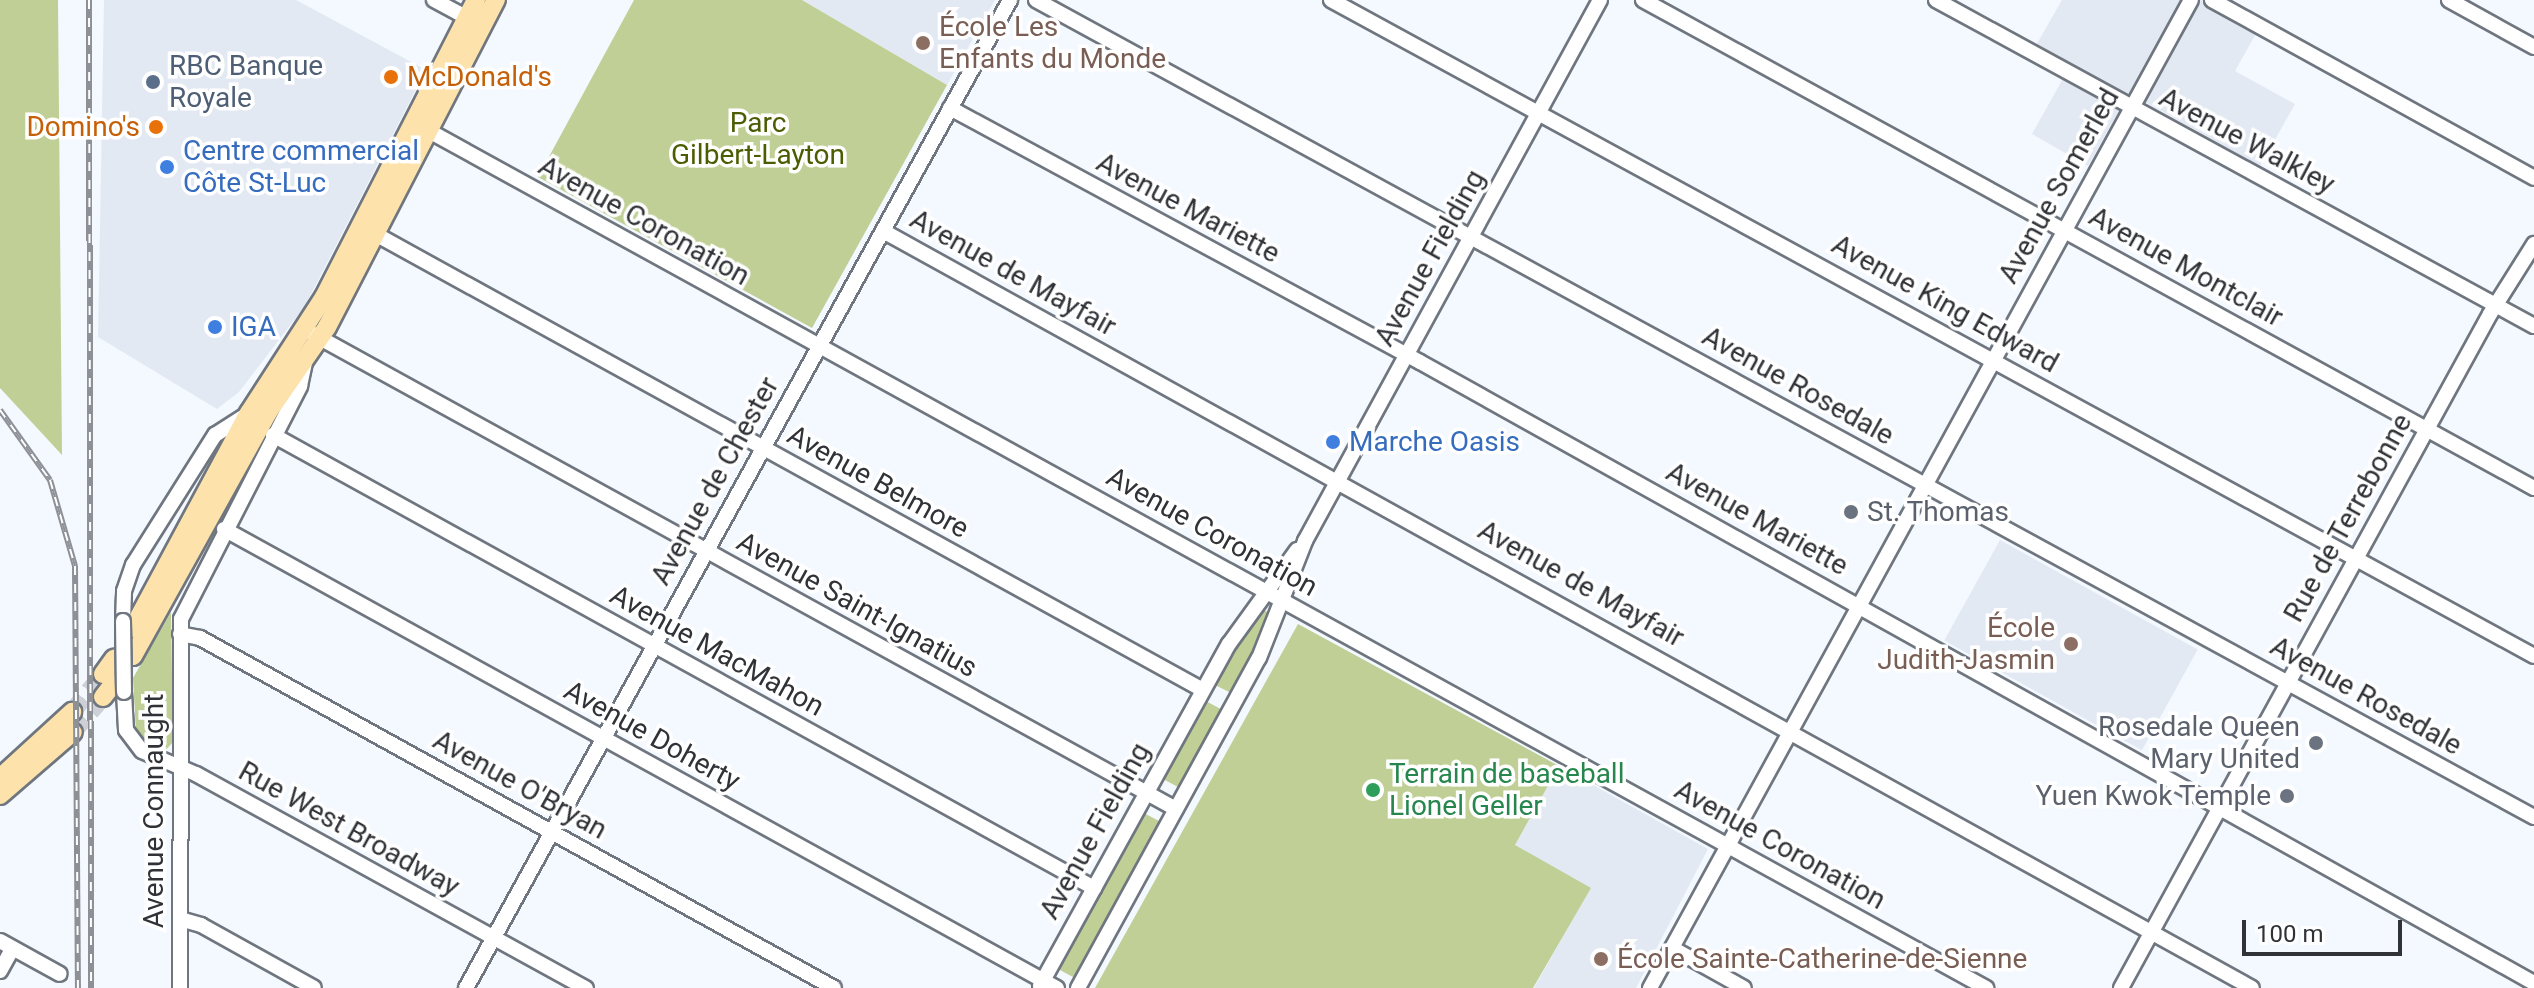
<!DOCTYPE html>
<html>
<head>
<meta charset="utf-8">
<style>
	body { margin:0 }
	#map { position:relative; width:2534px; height:988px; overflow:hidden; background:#f4f8ff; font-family:Roboto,sans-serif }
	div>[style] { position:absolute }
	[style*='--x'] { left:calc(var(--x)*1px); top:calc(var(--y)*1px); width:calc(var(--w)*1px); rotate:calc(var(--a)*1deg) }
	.built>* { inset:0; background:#e3e9f3; transform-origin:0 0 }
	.green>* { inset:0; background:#c0cf96; transform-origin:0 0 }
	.major-tunnel>* { height:18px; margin-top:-9px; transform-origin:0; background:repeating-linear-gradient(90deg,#cdd0d7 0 18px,transparent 0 27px) }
	.roads { filter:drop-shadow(2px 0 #6f767f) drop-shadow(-2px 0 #6f767f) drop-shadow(0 2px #6f767f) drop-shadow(0 -2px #6f767f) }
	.minor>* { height:14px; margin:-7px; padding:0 7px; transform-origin:7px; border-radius:7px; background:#fff }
	.major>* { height:18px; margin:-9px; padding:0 9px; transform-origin:9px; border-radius:9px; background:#fde3ab }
	.rail>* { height:6px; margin-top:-3px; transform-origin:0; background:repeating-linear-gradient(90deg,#fff 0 9px,#8d9095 0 18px); box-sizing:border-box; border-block:2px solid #8d9095 }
	.bridges { filter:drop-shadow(2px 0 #6f767f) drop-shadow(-2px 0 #6f767f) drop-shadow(0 2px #6f767f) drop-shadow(0 -2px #6f767f) }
	.minor-bridge>* { height:14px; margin:-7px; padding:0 7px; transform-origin:7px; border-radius:7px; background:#fff }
	.dots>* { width:22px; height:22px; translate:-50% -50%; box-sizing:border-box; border:4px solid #fff; border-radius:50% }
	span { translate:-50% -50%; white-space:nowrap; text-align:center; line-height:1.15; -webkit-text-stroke:7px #fff; paint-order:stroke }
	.education-label { font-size:28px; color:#785e54 }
	.left { translate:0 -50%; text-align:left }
	.right { translate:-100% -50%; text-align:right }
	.service-label { font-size:28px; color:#4e5e75 }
	.food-label { font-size:28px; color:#c56008 }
	.park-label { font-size:28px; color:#4c5c00 }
	.street-label { font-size:28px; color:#303237 }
	.shop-label { font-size:28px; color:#366cbe }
	.worship-label { font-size:28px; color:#5b616d }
	.leisure-label { font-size:28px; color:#27864d }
	.scale { position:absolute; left:2242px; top:920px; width:160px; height:36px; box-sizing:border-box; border:4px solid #303237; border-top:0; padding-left:10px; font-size:24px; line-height:28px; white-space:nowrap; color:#303237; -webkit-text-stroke:6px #fff; paint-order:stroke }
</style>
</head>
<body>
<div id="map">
	<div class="built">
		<div style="clip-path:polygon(104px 0,296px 0,426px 70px,305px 306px,239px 392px,217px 409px,98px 337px)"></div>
		<div style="clip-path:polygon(802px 0,995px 0,947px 85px)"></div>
		<div style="clip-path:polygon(2062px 0,2205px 0,2258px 30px,2235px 71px,2295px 104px,2260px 166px,2129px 93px,2088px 166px,2032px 134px,2070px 66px,2035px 47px)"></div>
		<div style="left:2000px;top:540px;width:226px;height:115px;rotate:29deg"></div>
		<div style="clip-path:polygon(1559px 766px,1708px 849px,1636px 988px,1534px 988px,1590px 888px,1515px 845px)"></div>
	</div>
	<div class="green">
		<div style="clip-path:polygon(0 0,58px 0,62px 455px,0 388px)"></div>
		<div style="clip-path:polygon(634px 0,802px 0,947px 85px,812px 328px,538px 177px)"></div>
		<div style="clip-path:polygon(1260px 608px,1271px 614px,1235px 695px,1211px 683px)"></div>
		<div style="clip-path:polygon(171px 612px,173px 742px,164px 752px,147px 745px,136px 732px,133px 678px)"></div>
		<div style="clip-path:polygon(1298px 624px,1559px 766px,1515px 845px,1591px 888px,1533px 988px,1095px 988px)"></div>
		<div style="left:1202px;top:699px;width:27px;height:89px;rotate:28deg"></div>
		<div style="left:1142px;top:812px;width:24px;height:178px;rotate:28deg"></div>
	</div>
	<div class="major-tunnel">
		<div style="--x:72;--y:712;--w:49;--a:-50.8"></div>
		<div style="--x:73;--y:732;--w:46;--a:-49.4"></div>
	</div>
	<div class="roads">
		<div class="minor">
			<div style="--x:434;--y:0;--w:47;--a:28.2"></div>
			<div style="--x:1036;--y:0;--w:1706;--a:28.61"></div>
			<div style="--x:1331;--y:0;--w:1370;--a:28.6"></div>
			<div style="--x:1643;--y:0;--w:1016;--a:28.71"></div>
			<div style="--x:1936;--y:0;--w:681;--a:28.6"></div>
			<div style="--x:2212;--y:0;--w:368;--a:28.9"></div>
			<div style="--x:2449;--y:0;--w:97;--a:28.9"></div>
			<div style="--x:950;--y:108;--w:534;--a:28.39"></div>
			<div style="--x:1420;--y:362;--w:1275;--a:29.14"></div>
			<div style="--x:420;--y:126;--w:1788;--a:28.83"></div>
			<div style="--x:368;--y:230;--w:953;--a:28.85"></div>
			<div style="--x:883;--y:231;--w:1564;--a:28.94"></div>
			<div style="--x:311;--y:333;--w:987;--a:28.82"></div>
			<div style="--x:273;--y:435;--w:938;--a:28.89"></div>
			<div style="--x:224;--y:529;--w:951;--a:28.86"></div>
			<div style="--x:123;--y:621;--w:30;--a:-88"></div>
			<div style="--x:124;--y:591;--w:28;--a:-71"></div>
			<div style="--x:133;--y:565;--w:154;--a:-57.8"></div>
			<div style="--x:215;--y:435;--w:40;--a:-32.9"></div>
			<div style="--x:180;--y:634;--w:20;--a:11"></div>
			<div style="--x:200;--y:638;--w:724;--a:28.9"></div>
			<div style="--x:124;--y:692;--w:38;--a:87"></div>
			<div style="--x:126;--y:730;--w:26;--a:53"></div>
			<div style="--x:142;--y:751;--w:59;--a:23.1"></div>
			<div style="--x:196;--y:774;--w:445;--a:28.8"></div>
			<div style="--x:180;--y:919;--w:22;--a:16"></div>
			<div style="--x:201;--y:925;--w:129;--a:29.1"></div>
			<div style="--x:0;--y:941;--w:68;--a:28.8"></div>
			<div style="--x:1672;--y:948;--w:82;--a:29.1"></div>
			<div style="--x:0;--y:971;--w:26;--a:-61"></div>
			<div style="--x:1040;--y:986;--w:391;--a:-61.1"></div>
			<div style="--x:1229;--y:644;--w:116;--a:-54.1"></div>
			<div style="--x:180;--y:988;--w:369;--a:-89.8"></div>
			<div style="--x:181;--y:619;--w:262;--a:-62.9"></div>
			<div style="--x:300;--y:386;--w:25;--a:-78"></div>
			<div style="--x:466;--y:988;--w:1128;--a:-61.16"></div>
			<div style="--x:1078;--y:988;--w:376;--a:-61.3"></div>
			<div style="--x:1259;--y:658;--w:126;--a:-68.5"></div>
			<div style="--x:1305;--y:541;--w:616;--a:-61.4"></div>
			<div style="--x:1650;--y:988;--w:1126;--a:-61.3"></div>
			<div style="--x:2121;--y:988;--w:768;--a:-61.3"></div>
			<div style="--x:2490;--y:314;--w:83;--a:-57.8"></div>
		</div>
		<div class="major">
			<div style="--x:133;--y:628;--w:244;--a:-61.7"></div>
			<div style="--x:249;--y:413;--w:138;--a:-57.1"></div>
			<div style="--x:324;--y:297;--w:334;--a:-62.9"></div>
			<div style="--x:133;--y:656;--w:279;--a:-61"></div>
			<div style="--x:268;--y:412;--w:103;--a:-55.2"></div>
			<div style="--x:327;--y:327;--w:368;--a:-62.7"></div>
			<div style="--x:103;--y:674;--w:19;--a:-54"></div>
			<div style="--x:103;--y:697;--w:18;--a:-52"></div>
			<div style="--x:0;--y:778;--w:98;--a:-42.5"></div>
			<div style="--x:0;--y:795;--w:96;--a:-40.8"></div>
		</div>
	</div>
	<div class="rail">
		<div style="--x:89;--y:0;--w:988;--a:89.88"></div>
		<div style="--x:0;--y:410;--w:86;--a:54.5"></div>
		<div style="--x:50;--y:480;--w:90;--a:73.8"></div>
		<div style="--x:75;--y:566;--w:422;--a:89.6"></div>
	</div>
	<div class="bridges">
		<div class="minor-bridge">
			<div style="--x:123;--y:621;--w:71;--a:89.2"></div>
		</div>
	</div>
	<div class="dots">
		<div style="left:923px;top:43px;background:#8d6e63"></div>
		<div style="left:391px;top:77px;background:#e8710a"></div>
		<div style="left:153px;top:82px;background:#5c6f8a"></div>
		<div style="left:156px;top:127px;background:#e8710a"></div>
		<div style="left:167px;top:167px;background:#3f7fe0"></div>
		<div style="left:215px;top:327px;background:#3f7fe0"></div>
		<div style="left:1333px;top:442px;background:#3f7fe0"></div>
		<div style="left:1851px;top:512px;background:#6b7280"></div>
		<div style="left:2071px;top:644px;background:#8d6e63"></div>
		<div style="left:2316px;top:743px;background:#6b7280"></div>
		<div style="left:1373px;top:790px;background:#2e9e5b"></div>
		<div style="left:2287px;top:796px;background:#6b7280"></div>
		<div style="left:1601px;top:959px;background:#8d6e63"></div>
	</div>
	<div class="education-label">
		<span class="left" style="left:939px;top:43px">École Les<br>Enfants du Monde</span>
		<span class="right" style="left:2055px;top:644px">École<br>Judith-Jasmin</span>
		<span class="left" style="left:1617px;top:959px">École Sainte-Catherine-de-Sienne</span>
	</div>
	<div class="service-label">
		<span class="left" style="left:169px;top:82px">RBC Banque<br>Royale</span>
	</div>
	<div class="food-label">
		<span class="left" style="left:407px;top:77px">McDonald's</span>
		<span class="right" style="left:140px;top:127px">Domino's</span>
	</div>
	<div class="park-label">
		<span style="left:758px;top:139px">Parc<br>Gilbert-Layton</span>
	</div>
	<div class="street-label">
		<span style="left:2247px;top:141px;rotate:28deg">Avenue Walkley</span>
		<span style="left:2059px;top:186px;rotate:-61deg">Avenue Somerled</span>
		<span style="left:1188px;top:208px;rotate:28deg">Avenue Mariette</span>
		<span style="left:644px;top:221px;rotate:29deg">Avenue Coronation</span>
		<span style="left:1430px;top:258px;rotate:-61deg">Avenue Fielding</span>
		<span style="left:2186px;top:267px;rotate:29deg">Avenue Montclair</span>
		<span style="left:1013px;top:273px;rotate:29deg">Avenue de Mayfair</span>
		<span style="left:1945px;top:304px;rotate:29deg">Avenue King Edward</span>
		<span style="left:1798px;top:386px;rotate:29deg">Avenue Rosedale</span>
		<span style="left:715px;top:481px;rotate:-61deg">Avenue de Chester</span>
		<span style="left:878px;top:482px;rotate:29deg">Avenue Belmore</span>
		<span style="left:2348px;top:518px;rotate:-61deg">Rue de Terrebonne</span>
		<span style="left:1757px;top:519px;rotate:29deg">Avenue Mariette</span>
		<span style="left:1212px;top:532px;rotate:29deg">Avenue Coronation</span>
		<span style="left:1581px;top:584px;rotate:29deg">Avenue de Mayfair</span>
		<span style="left:857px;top:605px;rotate:29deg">Avenue Saint-Ignatius</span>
		<span style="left:717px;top:651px;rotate:29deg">Avenue MacMahon</span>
		<span style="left:2366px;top:696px;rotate:29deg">Avenue Rosedale</span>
		<span style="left:652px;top:736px;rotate:29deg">Avenue Doherty</span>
		<span style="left:520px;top:785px;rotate:29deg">Avenue O'Bryan</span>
		<span style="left:154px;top:811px;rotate:-90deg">Avenue Connaught</span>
		<span style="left:349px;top:829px;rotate:29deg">Rue West Broadway</span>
		<span style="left:1095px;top:831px;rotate:-61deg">Avenue Fielding</span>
		<span style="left:1780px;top:845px;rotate:29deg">Avenue Coronation</span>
	</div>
	<div class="shop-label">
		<span class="left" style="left:183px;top:167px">Centre commercial<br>Côte St-Luc</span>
		<span class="left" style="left:231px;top:327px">IGA</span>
		<span class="left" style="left:1349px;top:442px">Marche Oasis</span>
	</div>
	<div class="worship-label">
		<span class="left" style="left:1867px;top:512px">St. Thomas</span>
		<span class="right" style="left:2300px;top:743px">Rosedale Queen<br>Mary United</span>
		<span class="right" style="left:2271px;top:796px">Yuen Kwok Temple</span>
	</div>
	<div class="leisure-label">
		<span class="left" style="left:1389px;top:790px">Terrain de baseball<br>Lionel Geller</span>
	</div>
	<div class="scale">100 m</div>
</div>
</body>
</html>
